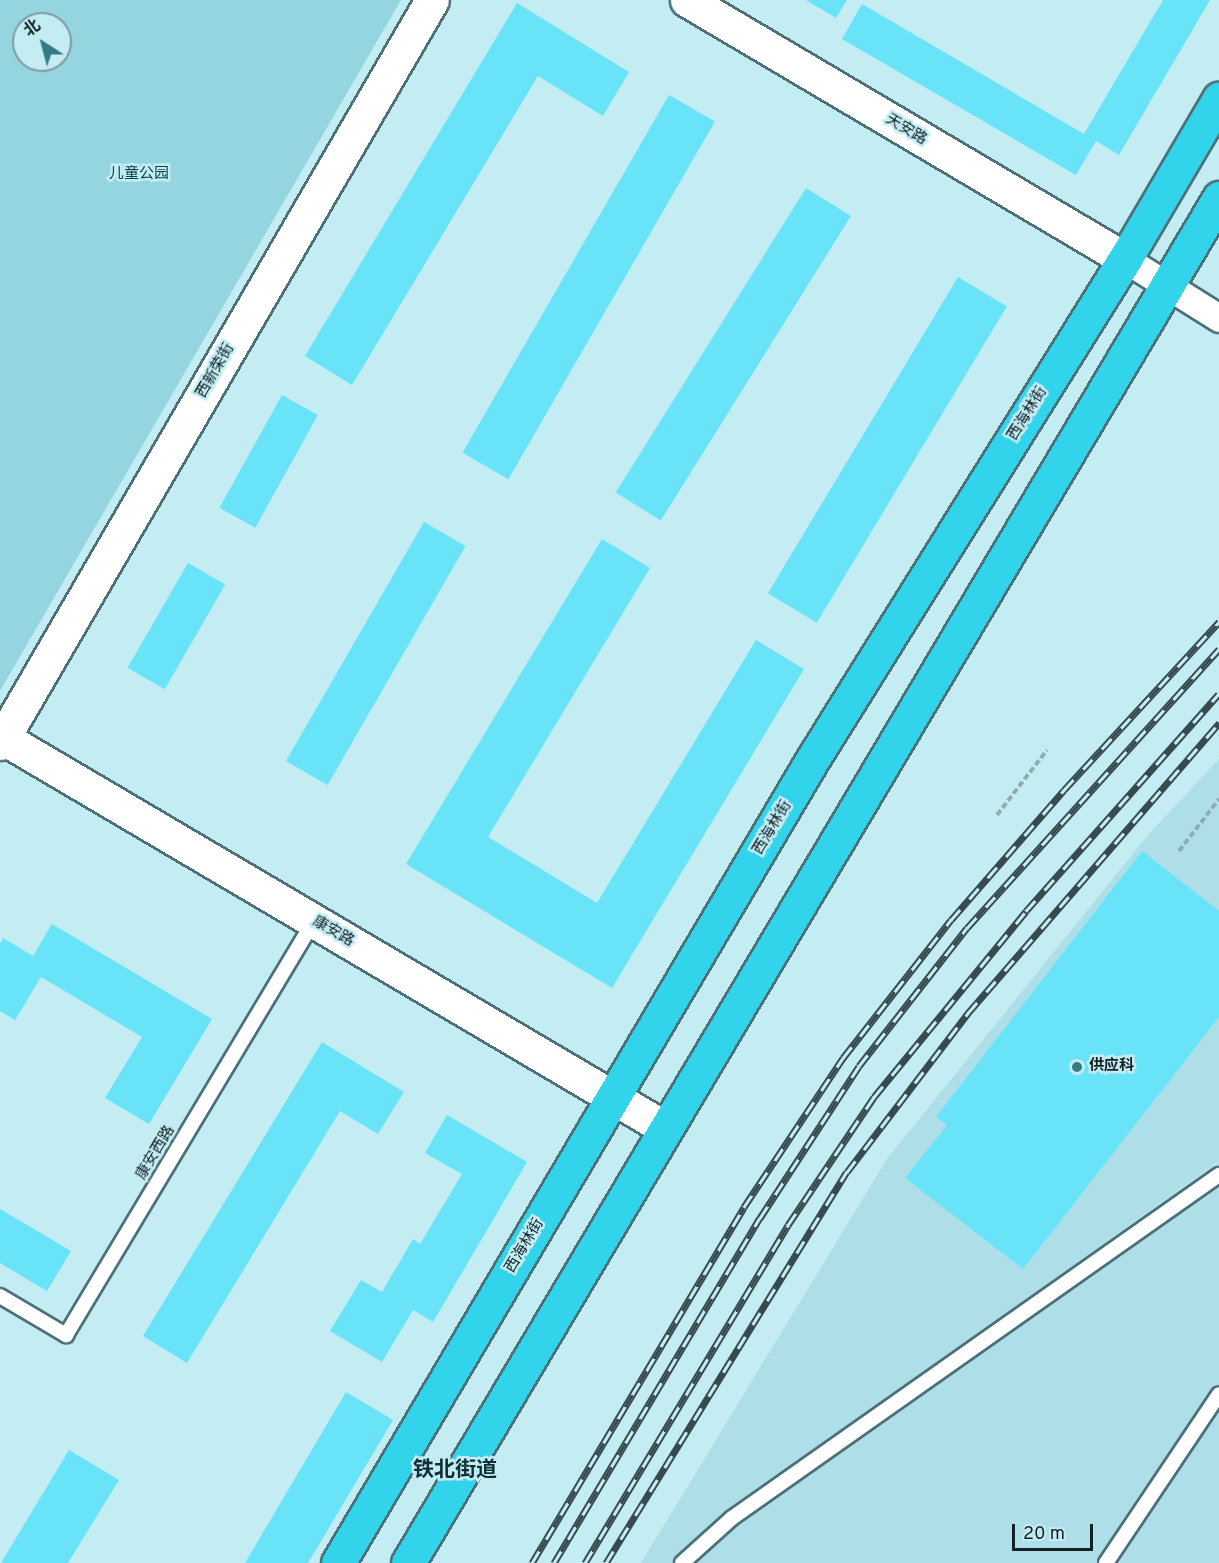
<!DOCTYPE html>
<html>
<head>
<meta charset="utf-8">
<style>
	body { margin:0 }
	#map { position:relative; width:1219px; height:1563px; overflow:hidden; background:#c4ecf3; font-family:Overpass,"Noto Sans SC",sans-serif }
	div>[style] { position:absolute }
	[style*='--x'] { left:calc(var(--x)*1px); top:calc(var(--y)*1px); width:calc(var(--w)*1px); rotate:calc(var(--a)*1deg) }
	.built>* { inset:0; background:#aedee7 }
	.green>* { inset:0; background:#94d5e0 }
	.building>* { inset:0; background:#69e3f7; transform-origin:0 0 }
	.path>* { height:4px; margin-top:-2px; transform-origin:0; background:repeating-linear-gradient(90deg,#8eaeb4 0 6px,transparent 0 9px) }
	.roads { filter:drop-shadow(2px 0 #4b7077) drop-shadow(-2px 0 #4b7077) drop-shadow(0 2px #4b7077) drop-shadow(0 -2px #4b7077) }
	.lane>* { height:14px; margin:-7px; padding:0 7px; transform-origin:7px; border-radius:7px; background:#fff }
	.street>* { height:27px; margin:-13.5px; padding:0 13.5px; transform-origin:13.5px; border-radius:13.5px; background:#fff }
	.secondary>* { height:33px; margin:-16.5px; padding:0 16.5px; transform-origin:16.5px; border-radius:16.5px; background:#fff }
	.highway>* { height:33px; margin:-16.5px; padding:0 16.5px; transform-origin:16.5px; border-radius:16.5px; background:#32d4eb }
	.rail>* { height:7px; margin-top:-3.5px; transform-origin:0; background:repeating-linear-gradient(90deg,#c4ecf3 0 14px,#374b4f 0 28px); box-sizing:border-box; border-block:2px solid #374b4f }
	.dots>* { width:16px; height:16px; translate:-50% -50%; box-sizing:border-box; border:3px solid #c4ecf3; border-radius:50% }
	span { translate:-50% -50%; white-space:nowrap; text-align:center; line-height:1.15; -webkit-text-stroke:5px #c4ecf3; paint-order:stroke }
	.street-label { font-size:15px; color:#122124 }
	.park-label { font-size:15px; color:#09434b }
	.poi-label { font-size:15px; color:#122124; font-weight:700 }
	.left { translate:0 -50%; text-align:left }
	.district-label { font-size:21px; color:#0d2f35; font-weight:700 }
	.north { position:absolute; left:12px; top:12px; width:60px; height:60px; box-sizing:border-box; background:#c4ecf3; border:2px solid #7d9ba0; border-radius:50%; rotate:324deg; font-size:16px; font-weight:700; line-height:24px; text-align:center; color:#122124 }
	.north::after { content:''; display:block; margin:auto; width:21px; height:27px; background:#347b86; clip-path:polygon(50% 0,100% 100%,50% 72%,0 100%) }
	.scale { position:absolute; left:1012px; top:1524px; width:81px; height:27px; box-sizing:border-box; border:3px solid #122124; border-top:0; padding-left:8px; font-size:18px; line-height:21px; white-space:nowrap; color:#122124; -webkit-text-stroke:4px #c4ecf3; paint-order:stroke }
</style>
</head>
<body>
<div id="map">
	<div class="built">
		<div style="clip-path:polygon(1219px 759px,1219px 1161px,945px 1357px,1219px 1162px,1219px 1563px,641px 1563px,887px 1159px,1148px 835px)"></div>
	</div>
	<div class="green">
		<div style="clip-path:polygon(evenodd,0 0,401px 0,0 691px,0 0,24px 24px,60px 24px,60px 60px,24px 60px,24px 24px)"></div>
	</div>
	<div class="building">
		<div style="clip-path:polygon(806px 0,847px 0,836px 18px)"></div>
		<div style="clip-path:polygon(1163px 0,1210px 0,1119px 155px,1096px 141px,1076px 175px,842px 39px,862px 4px,1084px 134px)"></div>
		<div style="clip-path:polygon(517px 3px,629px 72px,603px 116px,538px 76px,352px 385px,305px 356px)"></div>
		<div style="left:669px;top:95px;width:53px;height:413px;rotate:30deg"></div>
		<div style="left:806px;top:188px;width:53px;height:359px;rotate:32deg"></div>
		<div style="left:958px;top:277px;width:57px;height:369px;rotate:31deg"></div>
		<div style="left:282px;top:395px;width:41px;height:129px;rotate:29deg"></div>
		<div style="left:424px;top:522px;width:48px;height:276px;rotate:30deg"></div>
		<div style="clip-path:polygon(602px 539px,650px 568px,488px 837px,597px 903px,756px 640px,804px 669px,612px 988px,406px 864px)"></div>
		<div style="left:188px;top:563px;width:43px;height:121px;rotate:30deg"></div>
		<div style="clip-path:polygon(1142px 851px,1219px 911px,1219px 1017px,1023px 1269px,905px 1178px,947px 1125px,936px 1117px)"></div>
		<div style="clip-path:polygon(52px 924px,212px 1019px,149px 1124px,105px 1098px,142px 1037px,41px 977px,15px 1020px,0 1011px,0 944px,3px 938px,33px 956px)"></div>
		<div style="clip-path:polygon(322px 1042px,404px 1092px,378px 1134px,340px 1111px,187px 1363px,143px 1336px)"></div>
		<div style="clip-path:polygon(447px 1115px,527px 1162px,433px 1322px,413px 1310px,382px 1362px,330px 1331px,361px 1280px,382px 1292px,413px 1239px,420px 1244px,462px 1174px,425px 1153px)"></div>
		<div style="clip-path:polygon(0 1209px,71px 1251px,47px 1291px,0 1263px)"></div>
		<div style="clip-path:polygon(346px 1392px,393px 1420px,308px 1563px,245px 1563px)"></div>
		<div style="clip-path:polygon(69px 1450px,119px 1480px,68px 1563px,1px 1563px)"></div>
	</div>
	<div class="path">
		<div style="--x:997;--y:815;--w:82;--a:-52.4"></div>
		<div style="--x:1179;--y:851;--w:66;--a:-52.4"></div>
	</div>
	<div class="roads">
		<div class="lane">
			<div style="--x:0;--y:1296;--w:77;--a:30.6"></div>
			<div style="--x:66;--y:1335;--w:483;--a:-59.1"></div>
			<div style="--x:682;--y:1563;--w:67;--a:-42"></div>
			<div style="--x:732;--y:1518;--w:596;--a:-35.16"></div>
			<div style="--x:1106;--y:1563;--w:203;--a:-56.2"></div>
		</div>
		<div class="street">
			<div style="--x:1125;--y:259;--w:111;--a:32.1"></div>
		</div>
		<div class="secondary">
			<div style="--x:687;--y:0;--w:509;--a:30.6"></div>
			<div style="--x:0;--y:736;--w:772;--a:30.52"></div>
			<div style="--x:0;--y:743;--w:859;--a:-59.83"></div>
		</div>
		<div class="highway">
			<div style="--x:338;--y:1563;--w:936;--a:-59.44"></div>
			<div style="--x:814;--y:757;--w:587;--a:-58.02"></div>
			<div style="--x:1125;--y:259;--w:186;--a:-59.6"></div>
			<div style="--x:408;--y:1563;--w:1588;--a:-59.28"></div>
		</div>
	</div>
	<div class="rail">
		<div style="--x:532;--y:1563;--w:414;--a:-59.2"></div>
		<div style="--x:744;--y:1207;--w:179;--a:-56.4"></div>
		<div style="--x:843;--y:1058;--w:175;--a:-52"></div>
		<div style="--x:951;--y:920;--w:172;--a:-49"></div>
		<div style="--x:1064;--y:790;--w:229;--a:-47.3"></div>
		<div style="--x:554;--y:1563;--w:402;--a:-59.2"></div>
		<div style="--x:760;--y:1218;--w:181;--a:-56.9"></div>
		<div style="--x:859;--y:1066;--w:175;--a:-52"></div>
		<div style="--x:967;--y:928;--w:376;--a:-47.9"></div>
		<div style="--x:585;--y:1563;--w:394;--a:-59"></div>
		<div style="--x:788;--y:1225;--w:154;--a:-56.1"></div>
		<div style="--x:874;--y:1097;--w:240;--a:-50.7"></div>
		<div style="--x:1026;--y:911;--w:290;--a:-48.4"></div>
		<div style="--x:606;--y:1563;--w:459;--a:-58.4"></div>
		<div style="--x:847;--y:1172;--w:200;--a:-52.7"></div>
		<div style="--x:968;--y:1013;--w:384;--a:-49.1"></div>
	</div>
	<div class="dots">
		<div style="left:1077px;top:1067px;background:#347b86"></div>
	</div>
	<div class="street-label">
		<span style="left:906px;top:130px;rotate:31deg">天安路</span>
		<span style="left:216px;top:371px;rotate:-60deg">西新荣街</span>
		<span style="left:1028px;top:414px;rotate:-58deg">西海林街</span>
		<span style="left:773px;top:828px;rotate:-59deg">西海林街</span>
		<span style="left:333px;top:932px;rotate:30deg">康安路</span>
		<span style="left:156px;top:1153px;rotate:-59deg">康安西路</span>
		<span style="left:525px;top:1246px;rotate:-59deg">西海林街</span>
	</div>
	<div class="park-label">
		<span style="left:139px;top:175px">儿童公园</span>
	</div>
	<div class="poi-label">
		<span class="left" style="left:1089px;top:1067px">供应科</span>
	</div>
	<div class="district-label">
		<span style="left:455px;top:1471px">铁北街道</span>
	</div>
	<div class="north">北</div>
	<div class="scale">20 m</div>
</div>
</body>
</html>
